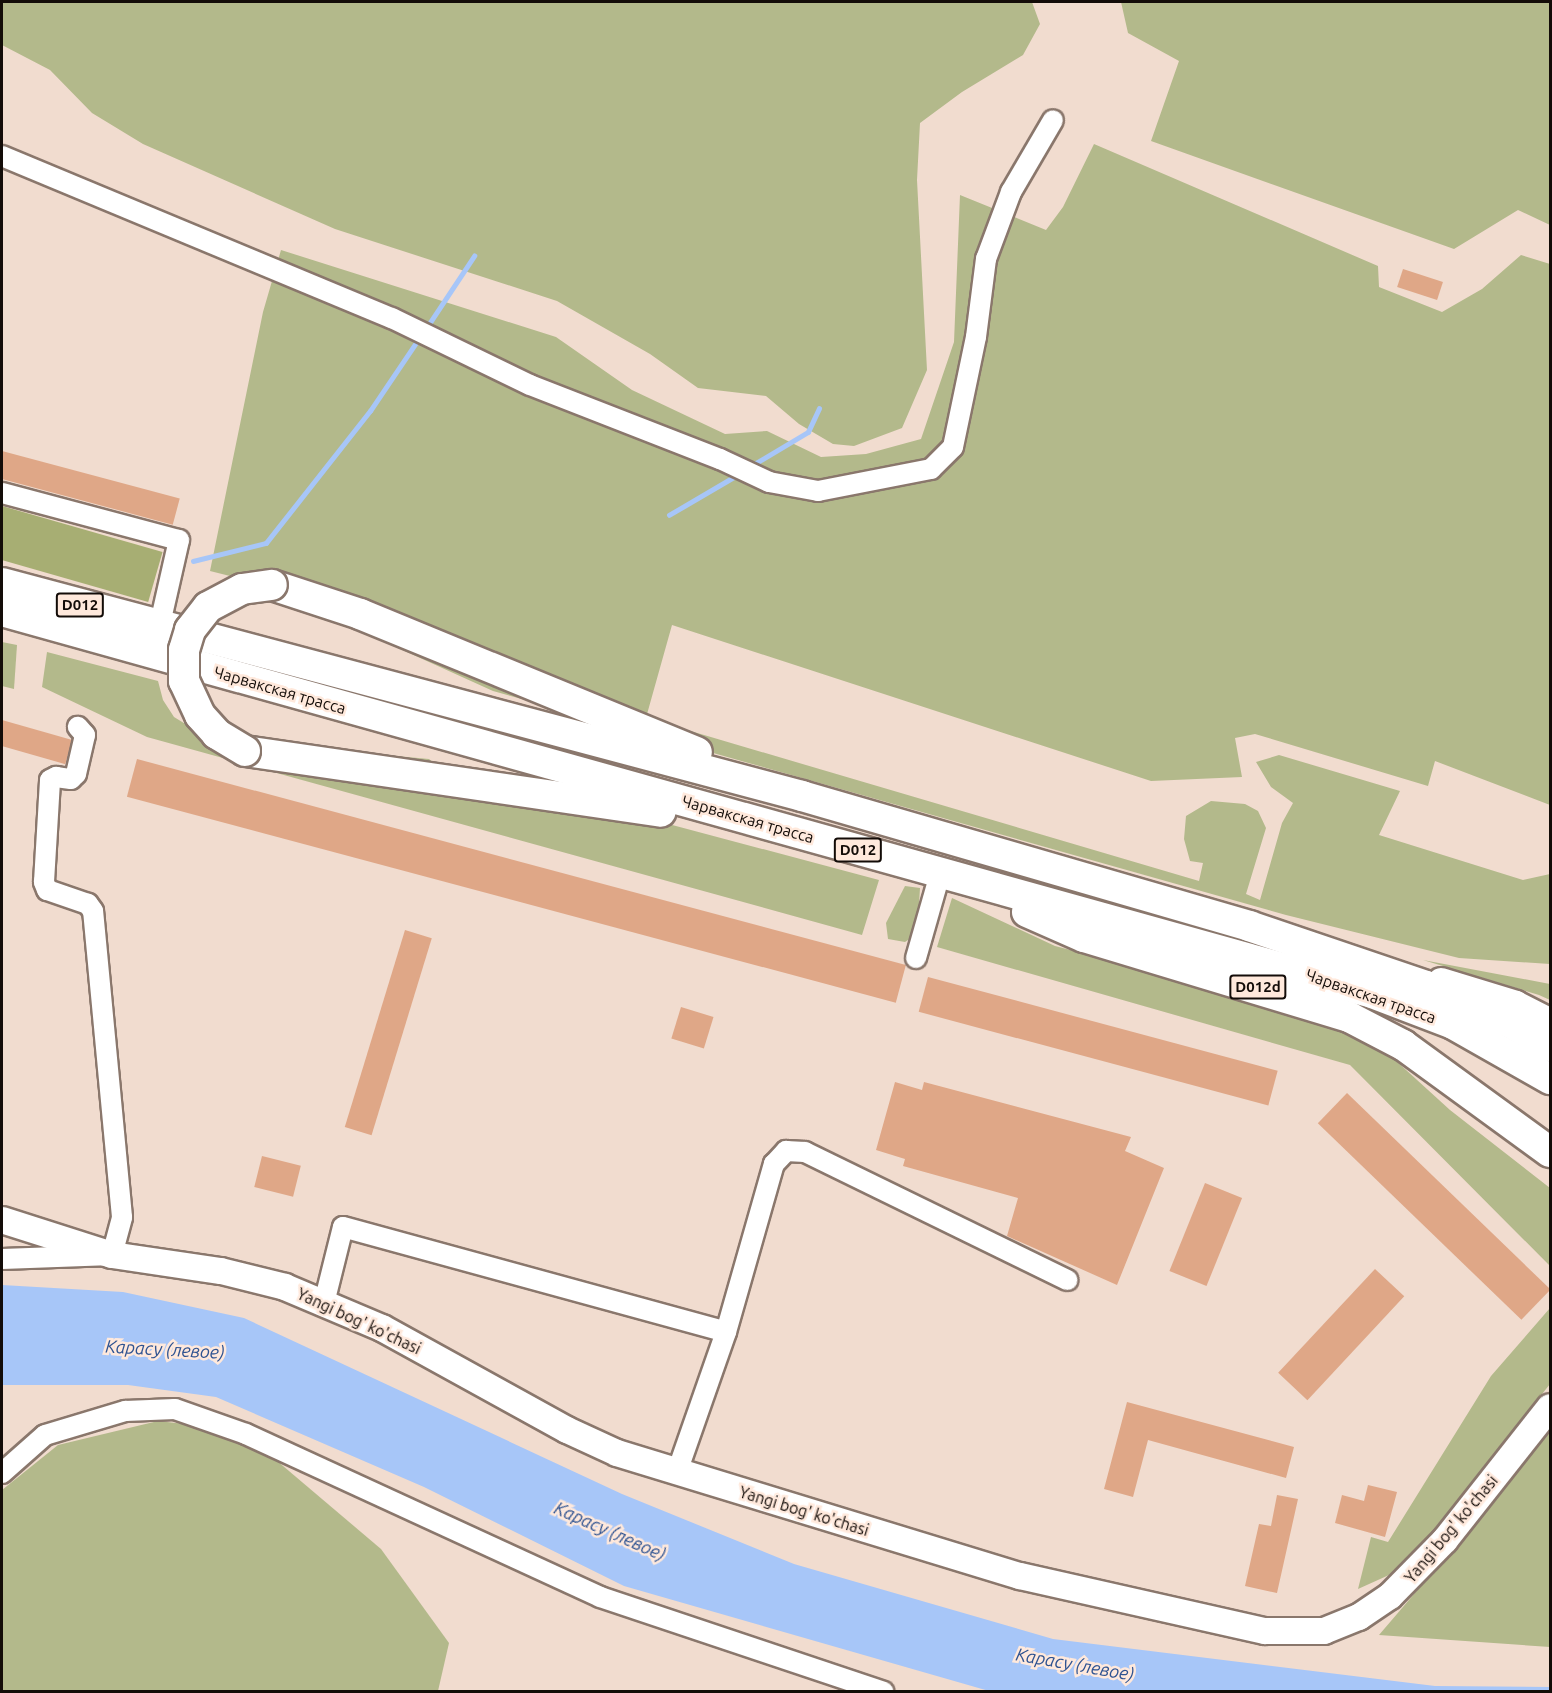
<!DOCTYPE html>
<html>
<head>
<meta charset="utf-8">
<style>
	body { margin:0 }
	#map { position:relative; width:1552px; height:1693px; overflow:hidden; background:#f1dccf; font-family:Ubuntu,sans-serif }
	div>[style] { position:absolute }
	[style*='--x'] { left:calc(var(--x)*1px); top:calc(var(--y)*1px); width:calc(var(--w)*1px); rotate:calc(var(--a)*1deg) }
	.green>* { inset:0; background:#b3b98b }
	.forest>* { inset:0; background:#a7ae73; transform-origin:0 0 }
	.water>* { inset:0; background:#a7c6f8 }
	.stream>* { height:4.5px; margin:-2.25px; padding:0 2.25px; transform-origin:2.25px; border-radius:2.25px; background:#a7c6f8 }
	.building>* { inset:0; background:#dfa787; transform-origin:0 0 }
	.roads { filter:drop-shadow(2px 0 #8a776c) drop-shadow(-2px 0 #8a776c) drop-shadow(0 2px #8a776c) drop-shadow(0 -2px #8a776c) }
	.minor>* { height:20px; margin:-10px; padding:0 10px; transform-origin:10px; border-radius:10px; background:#fff }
	.major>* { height:26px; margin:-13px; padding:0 13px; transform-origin:13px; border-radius:13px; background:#fff }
	.highway>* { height:30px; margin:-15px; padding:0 15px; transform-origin:15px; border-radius:15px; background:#fff }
	.bridges { filter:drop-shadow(2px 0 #8a776c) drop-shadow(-2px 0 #8a776c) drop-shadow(0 2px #8a776c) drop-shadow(0 -2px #8a776c) }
	.highway-bridge>* { height:30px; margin:-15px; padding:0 15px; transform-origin:15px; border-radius:15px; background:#fff }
	span { translate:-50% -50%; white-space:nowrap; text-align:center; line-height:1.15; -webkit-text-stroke:5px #ffe9dc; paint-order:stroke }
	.shield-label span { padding:2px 4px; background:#ffe9dc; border:2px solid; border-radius:4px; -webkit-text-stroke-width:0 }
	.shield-label { font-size:15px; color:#130c08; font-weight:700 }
	.street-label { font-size:16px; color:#130c08 }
	.water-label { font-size:18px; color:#2f5391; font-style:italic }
	.frame { position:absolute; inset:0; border:3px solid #130c08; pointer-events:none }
</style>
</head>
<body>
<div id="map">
	<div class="green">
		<div style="clip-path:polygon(2px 2px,1032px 2px,1040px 24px,1023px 55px,962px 92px,920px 123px,917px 180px,927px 370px,902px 428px,854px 446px,833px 444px,799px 424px,766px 396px,698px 388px,650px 354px,557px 301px,335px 229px,143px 144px,92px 113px,50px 70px,2px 45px)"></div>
		<div style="clip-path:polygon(1121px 2px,1550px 2px,1550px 225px,1518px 210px,1454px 249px,1151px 141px,1179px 61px,1128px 33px)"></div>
		<div style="clip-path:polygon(1094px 144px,1378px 266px,1379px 287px,1442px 312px,1482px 289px,1521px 255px,1550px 264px,1550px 805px,1435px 761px,1428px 786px,1255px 734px,1235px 738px,1242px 777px,1151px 781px,672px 625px,642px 732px,493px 691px,250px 581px,210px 571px,263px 312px,281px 250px,556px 337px,632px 390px,725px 434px,767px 431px,821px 457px,866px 454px,921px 439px,954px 342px,960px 195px,1046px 230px,1063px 207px)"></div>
		<div style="clip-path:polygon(2px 642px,17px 645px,14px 689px,2px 686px)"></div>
		<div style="clip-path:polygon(47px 652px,158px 681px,163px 700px,174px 717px,210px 739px,429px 759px,475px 799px,517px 807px,601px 806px,879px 880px,862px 935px,147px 737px,42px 687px)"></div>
		<div style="clip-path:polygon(650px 719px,1199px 881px,1203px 863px,1190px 861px,1184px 839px,1186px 816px,1211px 801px,1245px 804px,1258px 811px,1266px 828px,1246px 894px,1260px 900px,1282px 823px,1293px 803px,1271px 787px,1256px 762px,1279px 755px,1400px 791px,1379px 835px,1523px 880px,1550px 874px,1550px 964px,1459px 958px,1286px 915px,646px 734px)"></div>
		<div style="clip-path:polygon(905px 886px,920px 888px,917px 934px,905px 942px,888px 939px,886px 923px)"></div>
		<div style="clip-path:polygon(952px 898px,1055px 946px,1245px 995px,1347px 1030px,1383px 1049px,1450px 1110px,1550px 1188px,1550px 1266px,1350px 1065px,937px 947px)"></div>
		<div style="clip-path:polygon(1423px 960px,1550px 984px,1550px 1000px,1539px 995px)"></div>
		<div style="clip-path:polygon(1550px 1308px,1550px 1384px,1415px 1554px,1389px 1575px,1358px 1589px,1371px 1537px,1388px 1542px,1491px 1376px)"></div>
		<div style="clip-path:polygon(158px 1421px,194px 1425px,276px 1460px,381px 1549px,449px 1643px,438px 1691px,2px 1692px,2px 1490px,58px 1445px)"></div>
		<div style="clip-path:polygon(1550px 1429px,1550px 1647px,1379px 1635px,1492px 1503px)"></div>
	</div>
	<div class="forest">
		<div style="left:2px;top:506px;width:167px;height:52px;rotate:16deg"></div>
	</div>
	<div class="water">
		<div style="clip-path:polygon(2px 1285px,123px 1292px,244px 1318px,622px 1494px,794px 1564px,1053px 1639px,1435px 1686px,1550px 1687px,1550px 1691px,989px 1691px,624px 1586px,424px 1487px,216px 1397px,128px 1385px,2px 1385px)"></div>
	</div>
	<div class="stream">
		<div style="--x:425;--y:330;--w:89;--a:-56.5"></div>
		<div style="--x:751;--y:466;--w:66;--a:-30.8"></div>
		<div style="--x:808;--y:432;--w:26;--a:-65"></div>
		<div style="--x:669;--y:515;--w:81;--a:-30.4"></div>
		<div style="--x:193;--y:561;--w:75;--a:-13.9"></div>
		<div style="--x:266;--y:543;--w:168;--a:-51.8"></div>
		<div style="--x:370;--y:411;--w:89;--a:-56"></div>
	</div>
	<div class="building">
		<div style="left:1403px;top:269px;width:42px;height:19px;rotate:18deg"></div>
		<div style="left:2px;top:451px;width:184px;height:27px;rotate:15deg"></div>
		<div style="left:2px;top:720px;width:73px;height:25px;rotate:16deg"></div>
		<div style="left:137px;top:759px;width:796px;height:39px;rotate:15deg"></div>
		<div style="left:405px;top:930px;width:28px;height:206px;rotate:17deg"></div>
		<div style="left:928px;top:977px;width:362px;height:36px;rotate:15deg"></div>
		<div style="left:681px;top:1007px;width:34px;height:33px;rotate:17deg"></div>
		<div style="clip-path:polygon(895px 1082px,922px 1090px,924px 1082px,1131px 1137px,1125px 1151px,1164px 1168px,1117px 1285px,1007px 1236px,1018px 1198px,903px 1166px,905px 1159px,876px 1150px)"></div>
		<div style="left:1347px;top:1093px;width:283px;height:42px;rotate:44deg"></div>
		<div style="left:262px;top:1156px;width:40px;height:32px;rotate:14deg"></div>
		<div style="left:1205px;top:1183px;width:40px;height:95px;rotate:22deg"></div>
		<div style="left:1375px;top:1269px;width:40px;height:142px;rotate:43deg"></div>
		<div style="clip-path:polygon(1127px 1402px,1294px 1447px,1286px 1478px,1148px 1440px,1133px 1497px,1104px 1489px)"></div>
		<div style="clip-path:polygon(1368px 1485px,1397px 1492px,1385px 1537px,1335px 1523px,1342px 1495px,1364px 1501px)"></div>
		<div style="clip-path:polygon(1277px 1495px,1298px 1499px,1277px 1593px,1245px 1586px,1259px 1524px,1271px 1526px)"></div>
	</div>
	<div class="roads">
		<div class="minor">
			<div style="--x:2;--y:156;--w:422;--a:22.6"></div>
			<div style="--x:392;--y:318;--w:153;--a:25.9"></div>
			<div style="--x:530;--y:385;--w:204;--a:21.3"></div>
			<div style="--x:720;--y:459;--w:54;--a:25.1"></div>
			<div style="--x:769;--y:482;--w:50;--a:10.4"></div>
			<div style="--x:818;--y:491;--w:115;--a:-11"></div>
			<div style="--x:931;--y:469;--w:31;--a:-45"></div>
			<div style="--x:953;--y:447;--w:112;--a:-78.2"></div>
			<div style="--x:976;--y:337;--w:79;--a:-82.7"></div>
			<div style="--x:986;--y:259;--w:72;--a:-69.5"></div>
			<div style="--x:1011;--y:192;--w:83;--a:-59.7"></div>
			<div style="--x:2;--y:493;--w:183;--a:14.9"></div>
			<div style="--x:179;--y:540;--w:90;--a:102.8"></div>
			<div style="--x:916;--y:958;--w:87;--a:-74.1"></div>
			<div style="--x:2;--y:1259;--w:110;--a:-2.1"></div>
			<div style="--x:112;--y:1255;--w:39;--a:-75"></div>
			<div style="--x:122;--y:1217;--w:307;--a:-95.4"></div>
			<div style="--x:93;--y:911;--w:9;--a:-126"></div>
			<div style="--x:88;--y:904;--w:43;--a:-161.1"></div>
			<div style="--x:47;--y:890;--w:9;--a:-111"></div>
			<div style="--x:44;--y:882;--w:102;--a:-86.6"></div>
			<div style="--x:50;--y:780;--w:7;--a:-27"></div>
			<div style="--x:56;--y:777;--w:15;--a:8"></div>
			<div style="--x:71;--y:779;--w:7;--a:-45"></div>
			<div style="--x:76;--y:774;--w:40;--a:-77"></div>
			<div style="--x:85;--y:735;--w:11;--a:-131"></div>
			<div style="--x:324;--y:1303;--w:78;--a:-76"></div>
			<div style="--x:343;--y:1227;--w:397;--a:15.3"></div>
			<div style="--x:677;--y:1472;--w:148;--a:-70.7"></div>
			<div style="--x:726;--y:1332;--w:175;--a:-74.1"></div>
			<div style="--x:774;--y:1164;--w:18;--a:-47"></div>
			<div style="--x:786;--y:1151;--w:19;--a:3"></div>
			<div style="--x:805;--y:1152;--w:292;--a:26"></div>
			<div style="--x:2;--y:1473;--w:57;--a:-41.5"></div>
			<div style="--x:45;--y:1435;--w:84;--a:-16.7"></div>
			<div style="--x:125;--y:1411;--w:50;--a:-2.3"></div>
			<div style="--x:175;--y:1409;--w:75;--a:19.4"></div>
			<div style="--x:246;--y:1434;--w:390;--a:24.7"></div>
			<div style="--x:600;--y:1597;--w:299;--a:18.5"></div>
		</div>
		<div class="major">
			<div style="--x:1441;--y:981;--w:78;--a:17"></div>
			<div style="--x:1516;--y:1004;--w:38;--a:27"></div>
			<div style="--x:2;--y:1220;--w:115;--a:17.7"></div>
			<div style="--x:112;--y:1255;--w:110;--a:8.4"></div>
			<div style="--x:221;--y:1271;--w:66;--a:14"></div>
			<div style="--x:285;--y:1287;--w:105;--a:22.9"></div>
			<div style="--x:382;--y:1328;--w:211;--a:28.9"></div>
			<div style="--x:567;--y:1430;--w:55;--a:24.7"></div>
			<div style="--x:617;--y:1453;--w:421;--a:17"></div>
			<div style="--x:1020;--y:1576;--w:251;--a:12.7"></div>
			<div style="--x:1265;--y:1631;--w:59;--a:0"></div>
			<div style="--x:1324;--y:1631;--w:38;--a:-22"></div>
			<div style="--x:1359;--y:1617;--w:37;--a:-34"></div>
			<div style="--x:1390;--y:1596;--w:78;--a:-45.5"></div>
			<div style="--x:1445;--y:1540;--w:169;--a:-51.7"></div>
		</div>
		<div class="highway">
			<div style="--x:2;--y:583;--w:828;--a:14.91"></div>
			<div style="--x:802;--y:796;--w:466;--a:16.2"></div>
			<div style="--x:1249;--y:926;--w:187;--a:18.7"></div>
			<div style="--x:1426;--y:986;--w:90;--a:23.4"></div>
			<div style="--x:1509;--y:1022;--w:48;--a:30.3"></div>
			<div style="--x:272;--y:585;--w:93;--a:18.2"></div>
			<div style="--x:360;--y:614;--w:364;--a:22.3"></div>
			<div style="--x:2;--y:611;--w:1422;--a:15.58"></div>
			<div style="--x:1372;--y:993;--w:87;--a:20.9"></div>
			<div style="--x:1453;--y:1024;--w:112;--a:29.6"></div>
			<div style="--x:245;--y:751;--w:420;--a:8.3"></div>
			<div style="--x:1027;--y:912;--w:62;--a:23.7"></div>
			<div style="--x:1084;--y:937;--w:277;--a:16.8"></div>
			<div style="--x:1349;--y:1017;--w:61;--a:27.4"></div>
			<div style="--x:1403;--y:1045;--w:182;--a:36.1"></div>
		</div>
	</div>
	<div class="bridges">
		<div class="highway-bridge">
			<div style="--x:245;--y:751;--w:33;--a:-149"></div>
			<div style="--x:217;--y:734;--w:25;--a:-132"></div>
			<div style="--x:200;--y:715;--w:38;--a:-115"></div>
			<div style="--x:184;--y:681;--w:31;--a:-90"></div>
			<div style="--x:184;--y:650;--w:21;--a:-73"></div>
			<div style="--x:190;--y:630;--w:29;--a:-52"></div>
			<div style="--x:208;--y:607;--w:38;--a:-28"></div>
			<div style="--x:242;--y:589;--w:30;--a:-8"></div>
		</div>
	</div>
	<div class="shield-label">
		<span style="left:80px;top:605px">D012</span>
		<span style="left:858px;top:850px">D012</span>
		<span style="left:1258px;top:987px">D012d</span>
	</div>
	<div class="street-label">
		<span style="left:280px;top:690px;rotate:16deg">Чарвакская трасса</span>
		<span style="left:748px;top:819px;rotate:16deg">Чарвакская трасса</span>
		<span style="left:1371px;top:996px;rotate:19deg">Чарвакская трасса</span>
		<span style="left:359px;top:1321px;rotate:25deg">Yangi bog' ko'chasi</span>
		<span style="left:804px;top:1511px;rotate:17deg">Yangi bog' ko'chasi</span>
		<span style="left:1451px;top:1529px;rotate:-50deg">Yangi bog' ko'chasi</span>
	</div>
	<div class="water-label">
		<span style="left:165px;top:1349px;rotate:3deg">Карасу (левое)</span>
		<span style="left:610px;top:1531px;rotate:24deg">Карасу (левое)</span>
		<span style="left:1075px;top:1664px;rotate:10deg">Карасу (левое)</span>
	</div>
	<div class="frame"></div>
</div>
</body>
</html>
